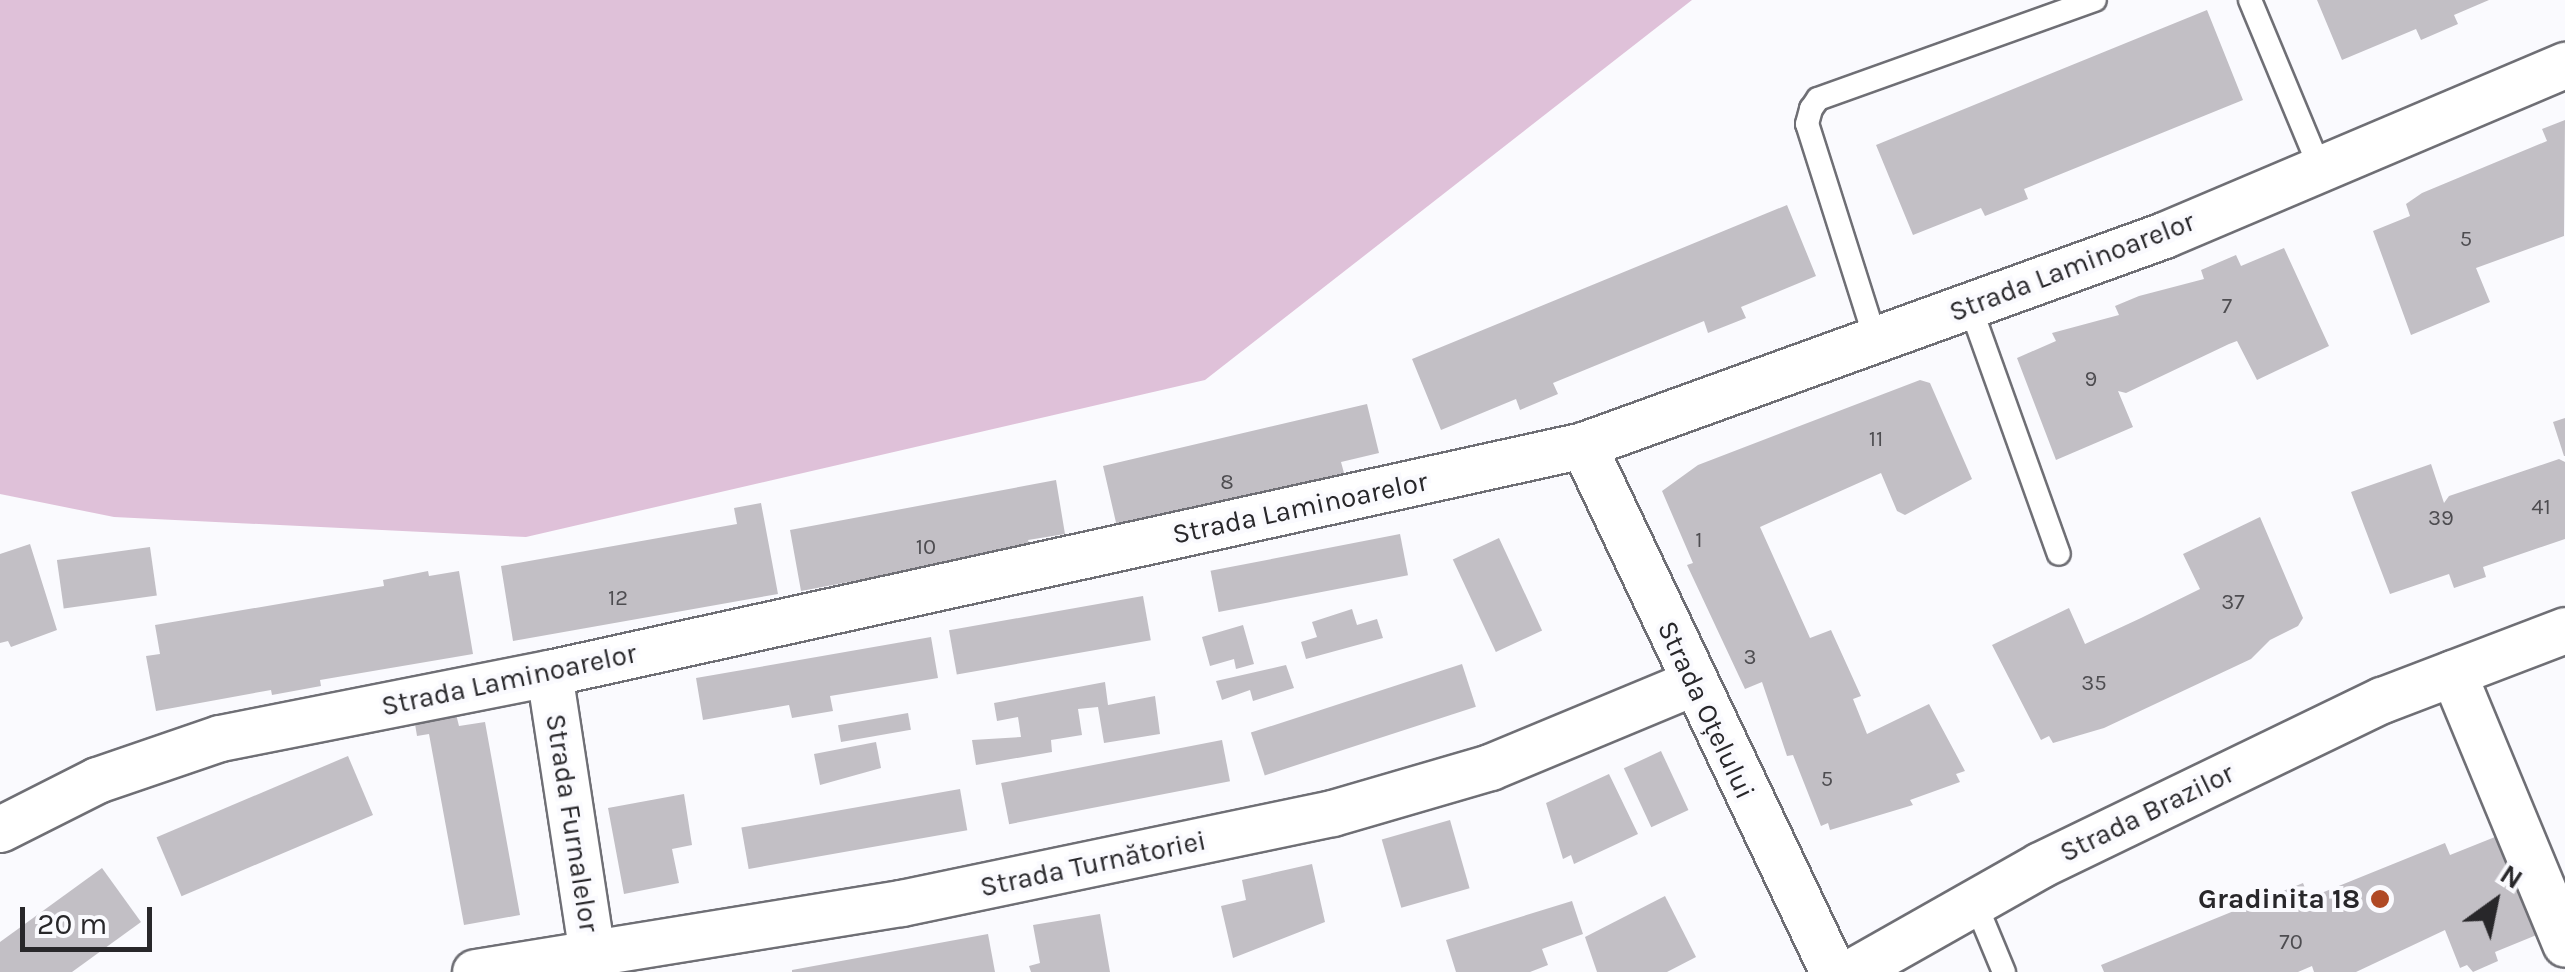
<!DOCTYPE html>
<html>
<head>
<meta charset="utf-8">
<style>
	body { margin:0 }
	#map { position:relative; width:2565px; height:972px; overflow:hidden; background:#fafafe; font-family:Karla,sans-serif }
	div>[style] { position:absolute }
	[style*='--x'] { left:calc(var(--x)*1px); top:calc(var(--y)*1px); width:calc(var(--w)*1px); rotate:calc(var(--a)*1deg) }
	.green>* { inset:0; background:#dfc1d9 }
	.building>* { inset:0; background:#c2bfc5; transform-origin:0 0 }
	.roads { filter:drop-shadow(2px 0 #6f6f75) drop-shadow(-2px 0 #6f6f75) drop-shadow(0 2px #6f6f75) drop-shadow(0 -2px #6f6f75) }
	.service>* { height:22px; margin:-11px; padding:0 11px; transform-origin:11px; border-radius:11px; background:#fff }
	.minor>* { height:45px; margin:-22.5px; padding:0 22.5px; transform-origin:22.5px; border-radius:22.5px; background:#fff }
	.dots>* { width:28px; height:28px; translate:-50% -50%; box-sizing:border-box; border:5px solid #fafafe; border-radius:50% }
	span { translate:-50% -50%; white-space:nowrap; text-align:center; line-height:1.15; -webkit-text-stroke:8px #fafafe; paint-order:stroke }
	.number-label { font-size:22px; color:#4e4d51 }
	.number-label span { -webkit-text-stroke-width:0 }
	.street-label { font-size:28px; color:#28272a }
	.poi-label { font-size:28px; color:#28272a; font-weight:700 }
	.right { translate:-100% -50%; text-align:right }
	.north { position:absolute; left:2445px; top:852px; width:100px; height:100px; -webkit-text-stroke:8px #fafafe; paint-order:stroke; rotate:33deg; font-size:28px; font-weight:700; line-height:40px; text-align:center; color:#28272a }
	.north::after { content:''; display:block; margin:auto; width:35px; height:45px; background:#28272a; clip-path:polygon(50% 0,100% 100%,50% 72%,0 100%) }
	.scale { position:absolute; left:20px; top:907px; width:132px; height:45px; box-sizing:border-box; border:5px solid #28272a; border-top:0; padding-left:12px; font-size:30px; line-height:35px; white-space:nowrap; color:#28272a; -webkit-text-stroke:8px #fafafe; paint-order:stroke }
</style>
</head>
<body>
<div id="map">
	<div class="green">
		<div style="clip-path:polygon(0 0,1692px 0,1205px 380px,526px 537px,114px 517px,0 494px)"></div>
	</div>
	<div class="building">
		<div style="clip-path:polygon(2317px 0,2489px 0,2454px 15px,2458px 24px,2421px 40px,2416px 29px,2342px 60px)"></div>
		<div style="clip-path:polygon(2207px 10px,2243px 100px,2024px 189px,2028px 199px,1985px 216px,1981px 208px,1913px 235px,1876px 145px)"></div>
		<div style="clip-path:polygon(2565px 120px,2564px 236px,2476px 268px,2490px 302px,2411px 335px,2373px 231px,2410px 216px,2406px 204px,2422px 193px,2547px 141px,2542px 129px)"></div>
		<div style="clip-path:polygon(1787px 205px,1816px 276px,1741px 307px,1746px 318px,1708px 333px,1704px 321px,1553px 383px,1558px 394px,1520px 410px,1516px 399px,1441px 430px,1412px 359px)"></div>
		<div style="clip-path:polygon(2284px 248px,2329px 346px,2257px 380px,2237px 341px,2229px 344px,2126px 393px,2118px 391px,2133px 427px,2056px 460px,2017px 358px,2056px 341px,2052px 333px,2119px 315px,2115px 306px,2139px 296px,2204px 279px,2201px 270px,2236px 255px,2241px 266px)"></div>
		<div style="clip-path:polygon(1920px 380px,1930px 383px,1972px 479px,1905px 515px,1897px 511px,1881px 473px,1760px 527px,1810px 638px,1831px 630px,1861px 696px,1853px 699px,1867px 734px,1929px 704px,1965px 771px,1956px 774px,1960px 782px,1910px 800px,1913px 805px,1830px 830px,1828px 823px,1821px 826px,1793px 755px,1787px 756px,1762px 682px,1745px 689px,1687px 565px,1693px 563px,1662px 491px,1698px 465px)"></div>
		<div style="clip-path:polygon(1367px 404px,1379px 453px,1341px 462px,1344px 473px,1117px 527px,1103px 466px)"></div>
		<div style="clip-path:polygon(2565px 418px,2565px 456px,2564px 456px,2553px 422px)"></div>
		<div style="clip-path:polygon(2559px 459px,2565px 462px,2565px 539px,2483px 567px,2486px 577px,2454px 588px,2449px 574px,2390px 594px,2351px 492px,2431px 464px,2444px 503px,2449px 496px)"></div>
		<div style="clip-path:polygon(1056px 480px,1065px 534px,1028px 540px,1030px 548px,801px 591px,790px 530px)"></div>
		<div style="clip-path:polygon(761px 503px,778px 594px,513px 641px,501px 566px,737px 524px,734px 508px)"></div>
		<div style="clip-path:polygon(2260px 517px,2303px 618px,2298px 626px,2270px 640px,2251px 659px,2104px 728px,2053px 743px,2049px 736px,2041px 740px,1992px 645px,2069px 608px,2085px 644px,2141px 618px,2200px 589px,2183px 554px)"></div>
		<div style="left:1400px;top:534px;width:42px;height:193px;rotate:79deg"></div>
		<div style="left:1499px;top:538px;width:102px;height:51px;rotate:65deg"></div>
		<div style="clip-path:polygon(30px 544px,57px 630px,11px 647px,8px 641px,0 643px,0 554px)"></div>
		<div style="left:150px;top:547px;width:49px;height:94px;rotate:82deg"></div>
		<div style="clip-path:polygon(428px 571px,429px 576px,459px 571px,473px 654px,320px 680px,321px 686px,272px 695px,271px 690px,156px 711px,146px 656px,160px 654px,155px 625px,384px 586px,383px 580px)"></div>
		<div style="left:1143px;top:596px;width:45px;height:197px;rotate:80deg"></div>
		<div style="clip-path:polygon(1352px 609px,1357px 625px,1377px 619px,1383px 638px,1306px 659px,1301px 642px,1317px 637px,1312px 622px)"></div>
		<div style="clip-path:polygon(1243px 625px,1254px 664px,1236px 669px,1234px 659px,1210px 666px,1202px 637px)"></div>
		<div style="clip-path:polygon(931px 637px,938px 678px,830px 696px,833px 711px,792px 718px,789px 705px,703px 720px,696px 678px)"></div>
		<div style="left:1462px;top:664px;width:45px;height:222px;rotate:72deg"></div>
		<div style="clip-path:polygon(1286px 665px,1294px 688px,1253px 701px,1250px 690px,1222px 700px,1216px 681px)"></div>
		<div style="clip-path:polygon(1105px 682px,1108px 705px,1155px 696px,1160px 734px,1104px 743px,1098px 707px,1078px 709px,1082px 735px,1051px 740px,1052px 752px,976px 765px,972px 740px,1021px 737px,1018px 717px,997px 721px,994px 703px)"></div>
		<div style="clip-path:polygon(455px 710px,459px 726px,485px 722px,520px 915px,464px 925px,429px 734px,417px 736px,414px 718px)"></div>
		<div style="left:908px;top:713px;width:17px;height:71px;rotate:80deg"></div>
		<div style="left:1222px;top:740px;width:42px;height:225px;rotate:79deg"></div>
		<div style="clip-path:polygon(876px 742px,881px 768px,820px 785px,814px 754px)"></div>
		<div style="left:1661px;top:751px;width:65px;height:41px;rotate:65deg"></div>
		<div style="left:348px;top:756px;width:64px;height:208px;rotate:67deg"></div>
		<div style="clip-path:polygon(1609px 774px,1638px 834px,1574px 864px,1571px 855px,1563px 859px,1546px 803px)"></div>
		<div style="left:960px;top:789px;width:42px;height:222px;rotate:80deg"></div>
		<div style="clip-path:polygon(684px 794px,692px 845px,672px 849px,679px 883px,624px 894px,608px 808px)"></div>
		<div style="left:1450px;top:820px;width:71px;height:71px;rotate:74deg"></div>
		<div style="clip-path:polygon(2495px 837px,2539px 934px,2495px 952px,2498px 961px,2473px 972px,2467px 965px,2460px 968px,2445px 930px,2356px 972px,2314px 972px,2312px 966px,2298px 972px,2104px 972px,2101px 965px,2303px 883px,2309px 898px,2445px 843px,2450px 855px)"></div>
		<div style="clip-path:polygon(1312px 864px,1325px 922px,1233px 958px,1221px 906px,1246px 900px,1242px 880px)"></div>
		<div style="clip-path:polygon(102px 868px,141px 922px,72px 972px,0 972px,0 942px)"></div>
		<div style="clip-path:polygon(1665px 896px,1696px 957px,1667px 972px,1597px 972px,1585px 937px)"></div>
		<div style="clip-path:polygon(1572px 901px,1583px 934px,1542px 949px,1548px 965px,1530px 972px,1456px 972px,1446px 940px)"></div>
		<div style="clip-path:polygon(1100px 914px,1110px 972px,1031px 972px,1029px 966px,1040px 963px,1033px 925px)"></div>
		<div style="clip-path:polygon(988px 934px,995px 972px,792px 972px,792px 970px)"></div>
	</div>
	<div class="roads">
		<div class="service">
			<div style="--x:2250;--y:0;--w:182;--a:67.4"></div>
			<div style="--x:1970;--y:306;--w:263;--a:70.3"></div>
			<div style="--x:1876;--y:341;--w:228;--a:-107.6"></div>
			<div style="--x:1807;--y:124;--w:16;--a:-75"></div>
			<div style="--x:1811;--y:109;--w:12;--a:-55"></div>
			<div style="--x:1818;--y:99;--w:294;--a:-19.7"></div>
			<div style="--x:1974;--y:900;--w:78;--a:67.4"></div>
		</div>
		<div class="minor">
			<div style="--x:1583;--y:445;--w:583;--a:64.62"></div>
			<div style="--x:549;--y:673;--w:303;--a:81.3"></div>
			<div style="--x:2453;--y:673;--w:293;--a:67.5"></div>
			<div style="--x:0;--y:829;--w:109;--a:-26.8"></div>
			<div style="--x:97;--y:780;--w:130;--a:-18.9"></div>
			<div style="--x:220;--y:738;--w:335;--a:-11.2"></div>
			<div style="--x:549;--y:673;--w:1059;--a:-12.43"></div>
			<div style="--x:1583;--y:445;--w:618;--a:-19.87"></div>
			<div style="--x:2164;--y:235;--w:436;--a:-23"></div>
			<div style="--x:475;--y:972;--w:432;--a:-9.2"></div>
			<div style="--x:901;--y:903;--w:440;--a:-11.8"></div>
			<div style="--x:1332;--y:813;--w:165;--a:-16.2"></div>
			<div style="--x:1490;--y:767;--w:219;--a:-22.6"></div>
			<div style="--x:1851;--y:972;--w:217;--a:-29.5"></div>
			<div style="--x:2040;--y:865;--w:380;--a:-25.8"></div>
			<div style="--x:2382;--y:700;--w:196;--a:-20.9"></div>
		</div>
	</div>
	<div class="dots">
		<div style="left:2380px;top:899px;background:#b04925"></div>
	</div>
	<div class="number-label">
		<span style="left:2466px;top:240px">5</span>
		<span style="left:2227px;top:307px">7</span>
		<span style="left:2091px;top:380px">9</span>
		<span style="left:1876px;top:440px">11</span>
		<span style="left:1227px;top:483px">8</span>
		<span style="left:2541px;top:508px">41</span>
		<span style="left:2441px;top:519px">39</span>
		<span style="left:1699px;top:541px">1</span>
		<span style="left:926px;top:548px">10</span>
		<span style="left:618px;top:599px">12</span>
		<span style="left:2233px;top:603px">37</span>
		<span style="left:1750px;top:658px">3</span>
		<span style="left:2094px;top:684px">35</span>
		<span style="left:1827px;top:780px">5</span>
		<span style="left:2291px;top:943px">70</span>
	</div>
	<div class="street-label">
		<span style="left:2072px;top:267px;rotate:-21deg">Strada Laminoarelor</span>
		<span style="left:1300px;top:508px;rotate:-12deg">Strada Laminoarelor</span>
		<span style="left:509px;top:680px;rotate:-12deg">Strada Laminoarelor</span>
		<span style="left:1706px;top:710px;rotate:65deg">Strada Oțelului</span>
		<span style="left:2147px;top:813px;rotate:-26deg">Strada Brazilor</span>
		<span style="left:572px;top:823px;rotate:81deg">Strada Furnalelor</span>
		<span style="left:1093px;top:864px;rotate:-12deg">Strada Turnătoriei</span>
	</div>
	<div class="poi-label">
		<span class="right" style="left:2360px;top:899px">Gradinita 18</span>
	</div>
	<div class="north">N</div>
	<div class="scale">20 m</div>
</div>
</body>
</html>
